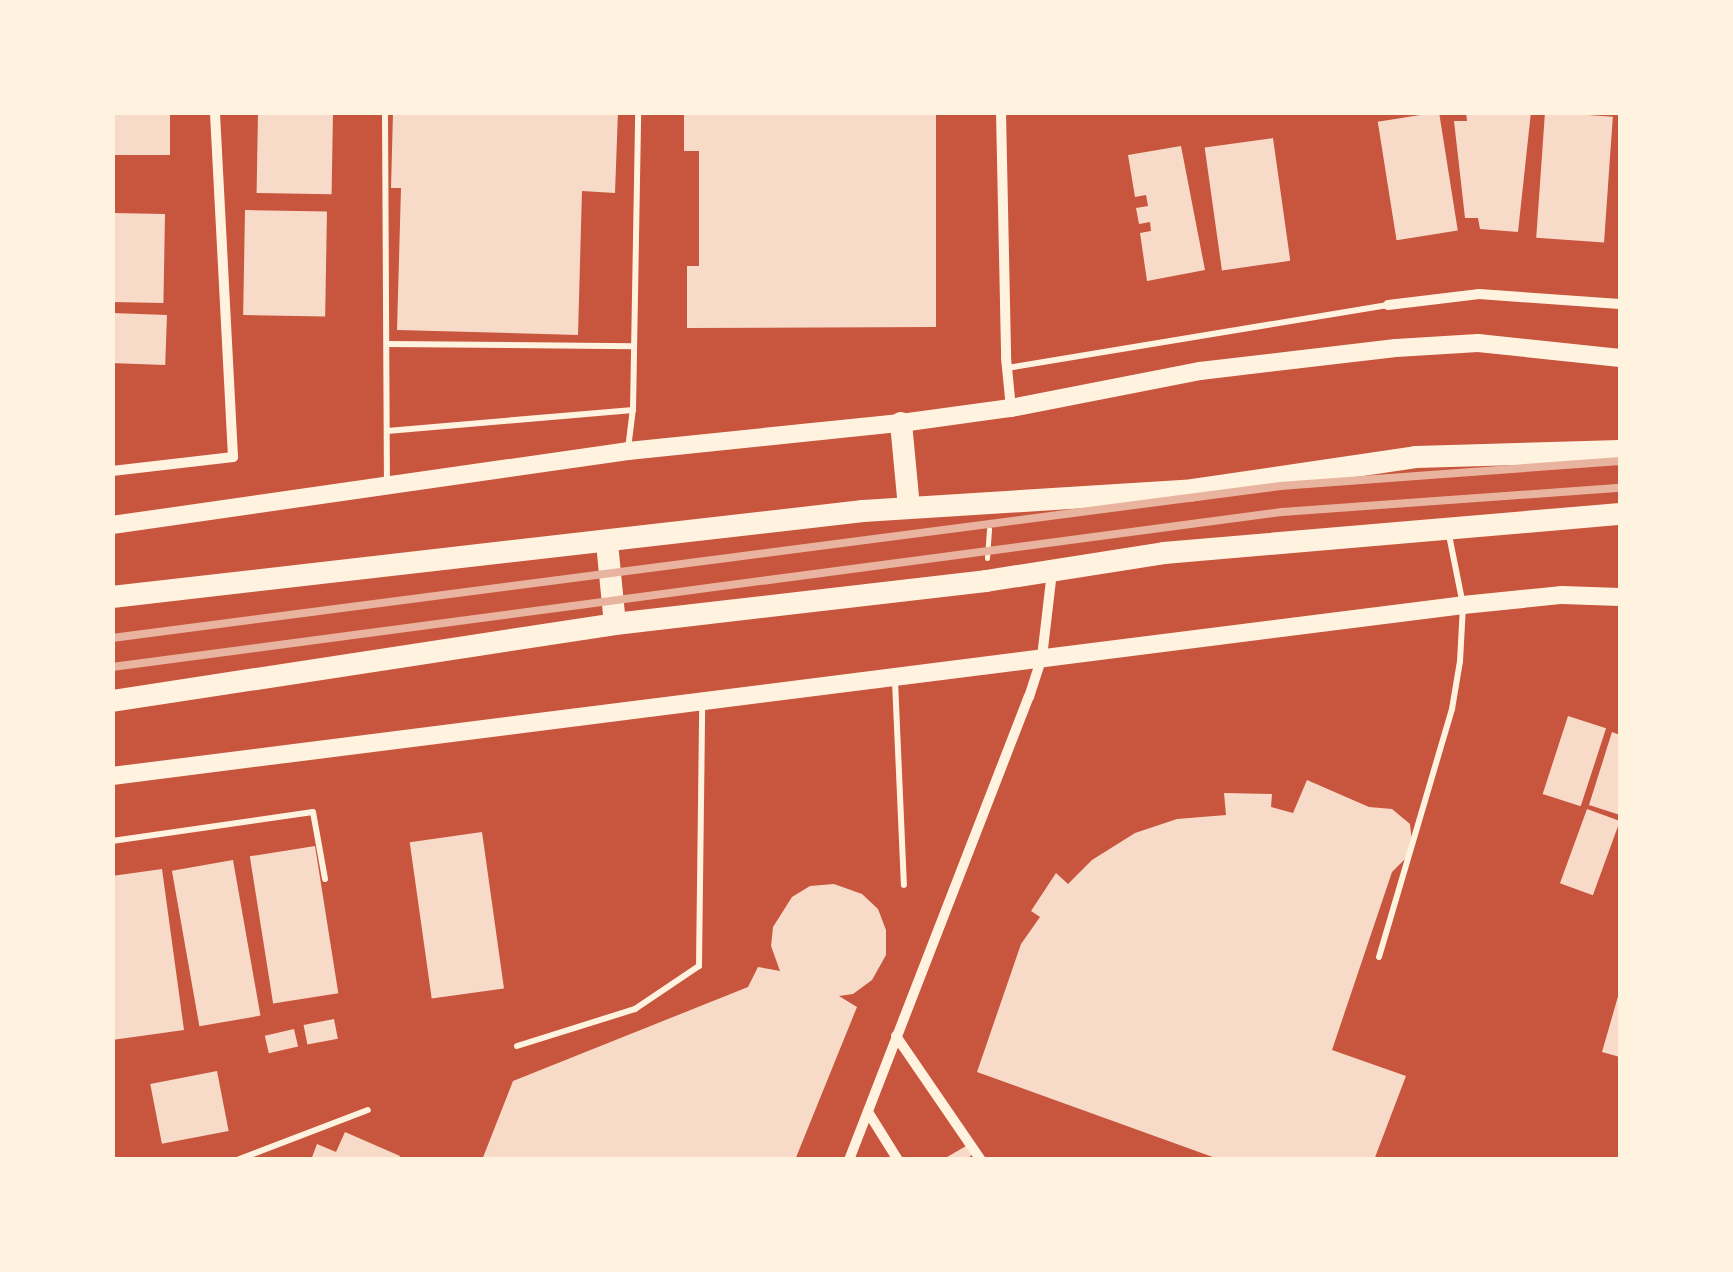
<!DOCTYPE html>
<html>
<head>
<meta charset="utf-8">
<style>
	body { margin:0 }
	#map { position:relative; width:1733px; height:1272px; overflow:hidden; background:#c8553d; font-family:Rubik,sans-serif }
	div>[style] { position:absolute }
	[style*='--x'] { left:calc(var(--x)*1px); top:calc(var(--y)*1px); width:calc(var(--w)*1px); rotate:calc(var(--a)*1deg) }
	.building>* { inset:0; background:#f7dbc8; transform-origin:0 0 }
	.path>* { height:5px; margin:-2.5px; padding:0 2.5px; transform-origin:2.5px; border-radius:2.5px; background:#fff3e0 }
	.service>* { height:6px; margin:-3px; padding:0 3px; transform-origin:3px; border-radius:3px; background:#fff3e0 }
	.minor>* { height:10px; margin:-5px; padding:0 5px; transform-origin:5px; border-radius:5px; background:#fff3e0 }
	.tertiary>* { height:18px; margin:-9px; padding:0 9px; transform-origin:9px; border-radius:9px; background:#fff3e0 }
	.trunk>* { height:22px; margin:-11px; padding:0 11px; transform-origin:11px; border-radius:11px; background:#fff3e0 }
	.rail>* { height:8px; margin:-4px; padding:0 4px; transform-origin:4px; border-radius:4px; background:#e9b49f }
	span { translate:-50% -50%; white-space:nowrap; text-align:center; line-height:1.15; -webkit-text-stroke:10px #fff3e0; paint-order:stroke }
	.frame { position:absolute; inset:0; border:115px solid #fff3e0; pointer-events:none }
</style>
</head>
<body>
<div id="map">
	<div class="building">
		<div style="left:112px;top:112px;width:58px;height:43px"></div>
		<div style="left:258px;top:112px;width:75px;height:81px;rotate:1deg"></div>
		<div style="clip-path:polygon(393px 112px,618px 112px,615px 193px,582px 191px,578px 335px,397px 330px,401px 188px,391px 188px)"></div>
		<div style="clip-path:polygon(684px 112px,936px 112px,936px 327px,687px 328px,687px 266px,699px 266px,699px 151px,684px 151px)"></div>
		<div style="left:1439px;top:112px;width:120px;height:62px;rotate:81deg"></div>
		<div style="clip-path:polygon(1466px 112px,1531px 112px,1518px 232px,1480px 229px,1478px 218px,1465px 218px,1454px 121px,1467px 121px)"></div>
		<div style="left:1545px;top:112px;width:68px;height:126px;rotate:4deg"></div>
		<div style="left:1273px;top:138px;width:124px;height:69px;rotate:82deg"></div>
		<div style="clip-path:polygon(1181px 146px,1205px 270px,1147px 281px,1140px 233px,1151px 231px,1150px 222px,1139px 224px,1136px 208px,1148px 206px,1146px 195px,1135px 197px,1128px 155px)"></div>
		<div style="left:245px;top:210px;width:82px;height:105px;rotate:1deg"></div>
		<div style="left:112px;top:213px;width:53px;height:89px;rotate:1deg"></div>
		<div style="left:112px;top:313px;width:55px;height:50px;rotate:2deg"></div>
		<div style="left:1568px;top:716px;width:40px;height:82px;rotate:18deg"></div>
		<div style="clip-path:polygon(1612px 732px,1620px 735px,1620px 815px,1589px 805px)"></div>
		<div style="clip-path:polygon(1307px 780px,1369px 807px,1392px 809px,1410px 824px,1412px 842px,1407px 857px,1392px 872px,1332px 1050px,1406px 1076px,1374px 1160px,1221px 1160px,977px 1072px,1021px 944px,1040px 917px,1031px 911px,1056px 873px,1068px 884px,1092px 860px,1135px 833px,1177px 819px,1226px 815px,1224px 793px,1272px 794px,1271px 807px,1293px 813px)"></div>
		<div style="left:1587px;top:809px;width:35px;height:79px;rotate:20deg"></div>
		<div style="left:482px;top:832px;width:158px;height:73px;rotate:82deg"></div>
		<div style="left:315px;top:846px;width:149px;height:66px;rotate:81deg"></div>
		<div style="left:233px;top:860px;width:158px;height:62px;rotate:80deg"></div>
		<div style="clip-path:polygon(162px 869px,184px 1030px,112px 1040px,112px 876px)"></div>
		<div style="clip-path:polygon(834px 884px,862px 894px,878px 909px,886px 930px,886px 955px,872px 980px,853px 994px,839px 996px,857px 1007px,795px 1160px,482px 1160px,513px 1081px,748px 987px,758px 967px,780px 971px,771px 946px,773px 927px,792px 897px,810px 886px)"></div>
		<div style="clip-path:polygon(1619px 993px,1620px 993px,1620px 1057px,1602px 1052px)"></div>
		<div style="left:334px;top:1019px;width:20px;height:31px;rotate:79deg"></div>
		<div style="left:294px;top:1029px;width:18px;height:30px;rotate:77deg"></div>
		<div style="left:217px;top:1071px;width:61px;height:68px;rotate:79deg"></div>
		<div style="clip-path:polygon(345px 1132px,400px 1156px,398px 1160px,311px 1160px,317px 1144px,336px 1152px)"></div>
		<div style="clip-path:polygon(966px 1146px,972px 1155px,965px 1160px,942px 1160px)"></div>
	</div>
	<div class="path">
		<div style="--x:987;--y:558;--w:29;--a:-86"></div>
	</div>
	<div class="service">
		<div style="--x:385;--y:112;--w:369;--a:89.7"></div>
		<div style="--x:387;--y:344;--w:247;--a:0.5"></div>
		<div style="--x:1007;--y:368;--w:386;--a:-9.4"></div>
		<div style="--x:387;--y:431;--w:247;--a:-4.9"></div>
		<div style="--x:633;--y:410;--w:298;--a:-89"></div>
		<div style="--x:628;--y:449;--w:39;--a:-83"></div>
		<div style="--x:895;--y:681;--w:204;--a:87.5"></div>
		<div style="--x:112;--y:841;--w:203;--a:-8.2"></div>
		<div style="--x:313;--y:812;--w:68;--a:79.8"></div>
		<div style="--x:1379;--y:957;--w:259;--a:-73.6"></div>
		<div style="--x:1452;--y:709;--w:49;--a:-80.5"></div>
		<div style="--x:1460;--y:661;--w:56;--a:-86.9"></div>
		<div style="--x:1463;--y:605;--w:71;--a:-101.3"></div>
		<div style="--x:517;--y:1046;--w:124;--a:-17.4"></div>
		<div style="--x:635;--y:1009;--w:77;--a:-33.9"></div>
		<div style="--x:699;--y:966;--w:260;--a:-89.3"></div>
		<div style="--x:237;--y:1160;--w:140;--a:-20.9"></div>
	</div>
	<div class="minor">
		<div style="--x:1001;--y:112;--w:246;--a:88.8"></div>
		<div style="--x:1006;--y:358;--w:50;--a:84.3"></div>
		<div style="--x:1388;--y:305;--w:92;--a:-6.9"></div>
		<div style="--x:1479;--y:294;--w:141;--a:4.1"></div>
		<div style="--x:112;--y:471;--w:122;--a:-6.6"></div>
		<div style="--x:233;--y:457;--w:345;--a:-93"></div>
		<div style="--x:896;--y:1036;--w:150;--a:55.6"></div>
		<div style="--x:868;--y:1112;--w:57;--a:58"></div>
		<div style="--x:849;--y:1160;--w:497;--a:-68.8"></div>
		<div style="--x:1029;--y:697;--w:42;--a:-72"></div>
		<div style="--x:1042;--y:657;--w:86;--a:-83.3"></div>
	</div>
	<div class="tertiary">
		<div style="--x:112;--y:525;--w:521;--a:-8.16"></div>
		<div style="--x:628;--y:451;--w:274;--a:-5.9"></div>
		<div style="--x:901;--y:423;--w:111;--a:-7.8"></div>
		<div style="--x:1011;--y:408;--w:193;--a:-11.1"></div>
		<div style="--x:1200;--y:371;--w:197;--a:-6.7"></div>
		<div style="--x:1396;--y:348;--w:82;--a:-3.5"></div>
		<div style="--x:1478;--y:343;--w:143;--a:6"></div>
		<div style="--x:112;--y:776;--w:1362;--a:-7.21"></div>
		<div style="--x:1463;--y:605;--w:100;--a:-5.8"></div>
		<div style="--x:1562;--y:595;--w:58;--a:2"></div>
	</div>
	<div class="trunk">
		<div style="--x:901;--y:423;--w:84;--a:84.6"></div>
		<div style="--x:607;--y:543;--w:81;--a:84.4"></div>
		<div style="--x:112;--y:597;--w:756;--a:-6.53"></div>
		<div style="--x:863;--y:511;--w:331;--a:-3.6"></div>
		<div style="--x:1193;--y:490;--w:225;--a:-8.4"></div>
		<div style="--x:1416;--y:457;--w:204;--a:-1.7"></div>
		<div style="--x:112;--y:701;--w:509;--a:-8.7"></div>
		<div style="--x:615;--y:624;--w:373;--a:-6.6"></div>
		<div style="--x:986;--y:581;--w:180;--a:-8.9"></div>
		<div style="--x:1164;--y:553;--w:458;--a:-4.9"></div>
	</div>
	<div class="rail">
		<div style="--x:112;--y:638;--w:1178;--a:-7.41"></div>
		<div style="--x:1280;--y:486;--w:341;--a:-4.2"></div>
		<div style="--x:112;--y:667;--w:1180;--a:-7.55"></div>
		<div style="--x:1282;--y:512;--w:339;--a:-4.1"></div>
	</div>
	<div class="frame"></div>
</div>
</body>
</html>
